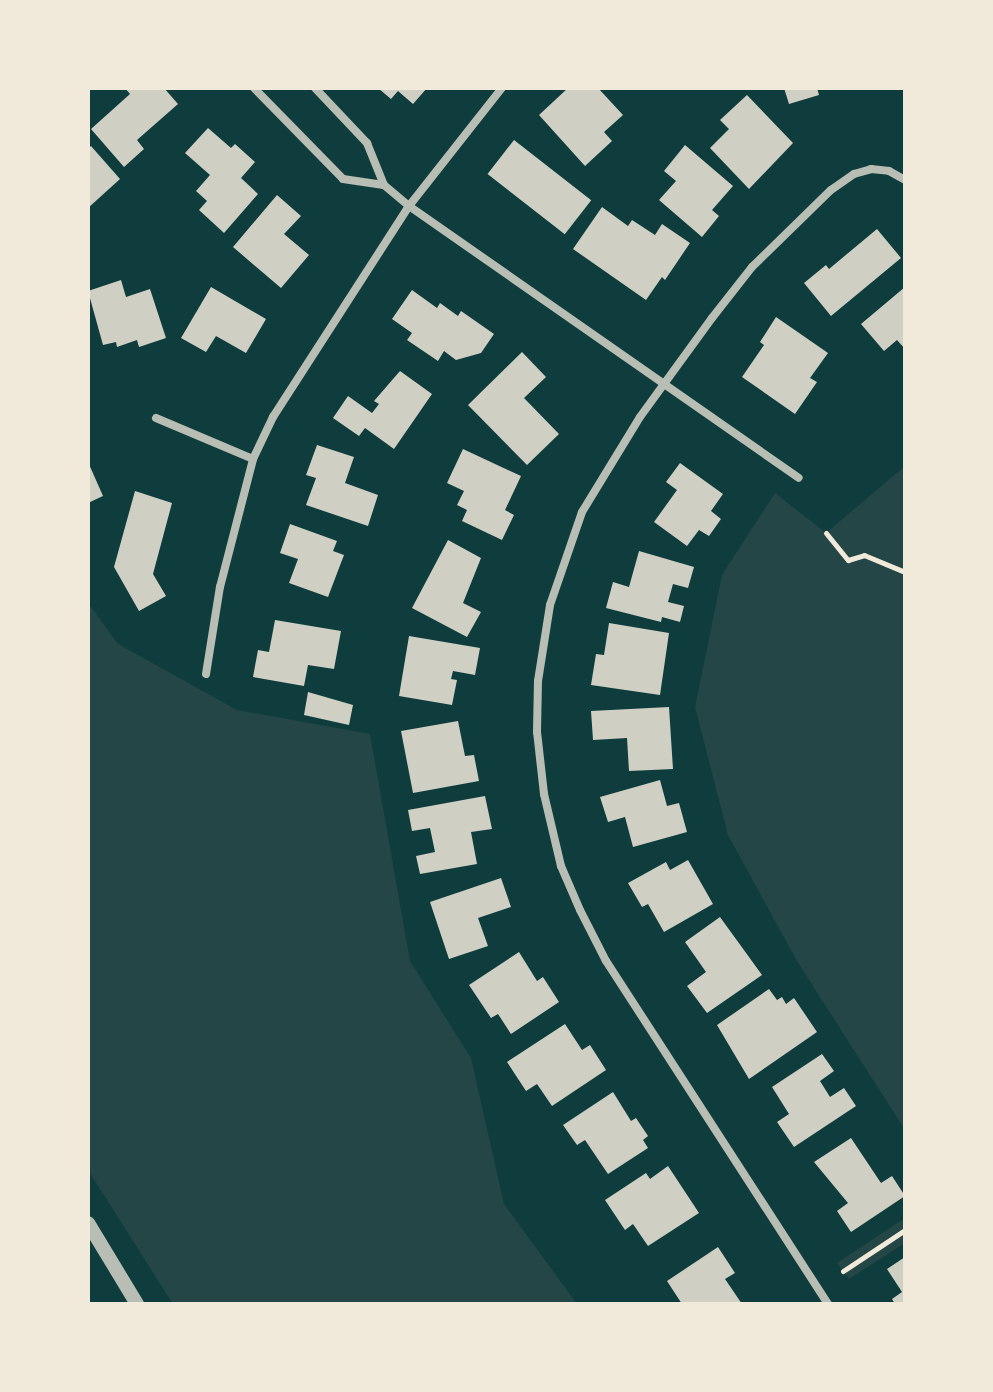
<!DOCTYPE html>
<html>
<head>
<meta charset="utf-8">
<style>
	body { margin:0 }
	#map { position:relative; width:993px; height:1392px; overflow:hidden; background:#0f3d3e; font-family:Spectral,serif }
	div>[style] { position:absolute }
	[style*='--x'] { left:calc(var(--x)*1px); top:calc(var(--y)*1px); width:calc(var(--w)*1px); rotate:calc(var(--a)*1deg) }
	.green>* { inset:0; background:#244646 }
	.building>* { inset:0; background:#cfcfc3; transform-origin:0 0 }
	.path>* { height:5px; margin:-2.5px; padding:0 2.5px; transform-origin:2.5px; border-radius:2.5px; background:#f1e9da }
	.minor>* { height:8px; margin:-4px; padding:0 4px; transform-origin:4px; border-radius:4px; background:#b8beb3 }
	.tertiary>* { height:14px; margin:-7px; padding:0 7px; transform-origin:7px; border-radius:7px; background:#b8beb3 }
	span { translate:-50% -50%; white-space:nowrap; text-align:center; line-height:1.15; -webkit-text-stroke:6px #f1e9da; paint-order:stroke }
	.frame { position:absolute; inset:0; border:90px solid #f1e9da; pointer-events:none }
</style>
</head>
<body>
<div id="map">
	<div class="green">
		<div style="clip-path:polygon(905px 466px,905px 1130px,797px 961px,728px 835px,695px 707px,722px 575px,775px 493px,826px 533px)"></div>
		<div style="clip-path:polygon(88px 603px,118px 644px,237px 710px,370px 734px,410px 961px,471px 1058px,504px 1204px,577px 1304px,173px 1304px,88px 1170px)"></div>
		<div style="clip-path:polygon(905px 1218px,905px 1243px,849px 1279px,837px 1263px)"></div>
	</div>
	<div class="building">
		<div style="clip-path:polygon(125px 88px,164px 88px,178px 104px,137px 140px,144px 149px,124px 167px,91px 129px,130px 94px)"></div>
		<div style="clip-path:polygon(378px 88px,427px 88px,413px 104px,398px 91px,391px 99px)"></div>
		<div style="clip-path:polygon(568px 88px,598px 88px,623px 115px,604px 132px,612px 141px,585px 166px,539px 115px)"></div>
		<div style="clip-path:polygon(784px 88px,817px 88px,819px 95px,789px 104px)"></div>
		<div style="clip-path:polygon(747px 95px,793px 143px,749px 189px,710px 148px,729px 129px,720px 120px)"></div>
		<div style="clip-path:polygon(208px 128px,231px 148px,235px 144px,255px 162px,241px 178px,258px 194px,224px 233px,199px 210px,207px 201px,196px 191px,210px 175px,185px 153px)"></div>
		<div style="left:514px;top:140px;width:98px;height:43px;rotate:38deg"></div>
		<div style="clip-path:polygon(685px 145px,733px 186px,712px 210px,719px 216px,702px 237px,659px 200px,676px 181px,664px 171px)"></div>
		<div style="clip-path:polygon(91px 146px,120px 179px,88px 208px,88px 149px)"></div>
		<div style="clip-path:polygon(277px 195px,301px 216px,284px 234px,309px 255px,281px 288px,233px 247px)"></div>
		<div style="clip-path:polygon(602px 207px,628px 226px,632px 220px,655px 235px,662px 224px,690px 243px,665px 280px,662px 277px,646px 300px,573px 249px)"></div>
		<div style="clip-path:polygon(877px 229px,901px 258px,831px 316px,804px 283px,826px 265px,829px 269px)"></div>
		<div style="clip-path:polygon(121px 280px,126px 297px,150px 289px,166px 338px,139px 347px,137px 340px,117px 347px,116px 342px,103px 345px,88px 291px)"></div>
		<div style="clip-path:polygon(211px 287px,266px 319px,246px 353px,216px 336px,206px 352px,181px 338px)"></div>
		<div style="clip-path:polygon(905px 287px,905px 349px,897px 340px,884px 351px,861px 324px)"></div>
		<div style="clip-path:polygon(412px 290px,437px 308px,440px 303px,458px 316px,461px 311px,494px 334px,481px 353px,456px 360px,444px 351px,438px 361px,407px 340px,412px 333px,392px 319px)"></div>
		<div style="clip-path:polygon(776px 317px,828px 353px,810px 378px,817px 382px,795px 414px,742px 377px,764px 345px,760px 342px)"></div>
		<div style="clip-path:polygon(522px 352px,546px 377px,524px 398px,559px 434px,527px 465px,468px 405px)"></div>
		<div style="clip-path:polygon(400px 371px,432px 394px,394px 449px,365px 428px,359px 436px,333px 418px,348px 396px,372px 413px,379px 404px,374px 401px)"></div>
		<div style="clip-path:polygon(317px 445px,354px 457px,345px 483px,378px 495px,368px 526px,306px 505px,316px 478px,306px 475px)"></div>
		<div style="clip-path:polygon(463px 449px,521px 476px,505px 510px,514px 515px,502px 540px,462px 521px,467px 510px,457px 505px,464px 491px,447px 483px)"></div>
		<div style="clip-path:polygon(88px 462px,103px 496px,88px 503px)"></div>
		<div style="clip-path:polygon(680px 463px,723px 494px,711px 511px,721px 519px,709px 536px,699px 530px,687px 546px,654px 522px,677px 490px,666px 482px)"></div>
		<div style="clip-path:polygon(135px 491px,172px 503px,153px 574px,166px 596px,139px 611px,114px 567px)"></div>
		<div style="clip-path:polygon(290px 524px,337px 541px,333px 551px,344px 555px,328px 597px,289px 583px,298px 559px,280px 553px)"></div>
		<div style="clip-path:polygon(448px 540px,481px 558px,463px 603px,481px 612px,467px 637px,412px 608px)"></div>
		<div style="clip-path:polygon(639px 551px,694px 567px,688px 588px,673px 584px,668px 602px,684px 606px,680px 622px,662px 617px,661px 622px,606px 608px,613px 582px,629px 587px)"></div>
		<div style="clip-path:polygon(275px 620px,341px 631px,334px 669px,308px 665px,304px 686px,253px 677px,258px 650px,269px 652px)"></div>
		<div style="clip-path:polygon(609px 623px,669px 633px,660px 695px,591px 685px,596px 654px,604px 655px)"></div>
		<div style="clip-path:polygon(409px 636px,480px 648px,475px 675px,453px 671px,451px 679px,457px 680px,452px 705px,399px 696px)"></div>
		<div style="clip-path:polygon(308px 692px,353px 705px,349px 725px,304px 715px)"></div>
		<div style="clip-path:polygon(669px 707px,673px 769px,629px 771px,627px 738px,593px 740px,591px 711px)"></div>
		<div style="clip-path:polygon(458px 721px,465px 756px,474px 755px,479px 781px,413px 793px,401px 731px)"></div>
		<div style="clip-path:polygon(660px 780px,667px 806px,679px 803px,687px 832px,633px 847px,625px 817px,608px 822px,600px 797px)"></div>
		<div style="clip-path:polygon(485px 796px,492px 829px,471px 832px,477px 864px,420px 874px,416px 856px,435px 852px,430px 828px,412px 831px,408px 810px)"></div>
		<div style="clip-path:polygon(688px 860px,713px 904px,664px 932px,648px 904px,642px 907px,628px 883px,666px 862px,670px 870px)"></div>
		<div style="clip-path:polygon(501px 878px,511px 907px,478px 918px,488px 946px,449px 959px,430px 902px)"></div>
		<div style="clip-path:polygon(720px 917px,762px 975px,707px 1013px,687px 986px,706px 972px,685px 942px)"></div>
		<div style="clip-path:polygon(519px 952px,537px 981px,543px 977px,559px 1002px,511px 1034px,498px 1014px,491px 1018px,469px 985px)"></div>
		<div style="clip-path:polygon(769px 989px,777px 1000px,782px 997px,786px 1004px,794px 998px,817px 1032px,749px 1079px,717px 1025px)"></div>
		<div style="clip-path:polygon(565px 1024px,582px 1050px,590px 1045px,606px 1070px,552px 1106px,537px 1084px,526px 1091px,507px 1062px)"></div>
		<div style="clip-path:polygon(822px 1054px,834px 1071px,820px 1081px,830px 1097px,844px 1088px,856px 1106px,794px 1147px,777px 1122px,789px 1114px,772px 1087px)"></div>
		<div style="clip-path:polygon(613px 1092px,631px 1121px,636px 1118px,648px 1136px,643px 1140px,648px 1148px,608px 1174px,585px 1140px,577px 1145px,563px 1125px)"></div>
		<div style="clip-path:polygon(851px 1138px,881px 1183px,892px 1176px,905px 1196px,851px 1232px,837px 1211px,848px 1203px,814px 1162px)"></div>
		<div style="clip-path:polygon(668px 1166px,699px 1213px,648px 1246px,633px 1224px,625px 1230px,605px 1200px,646px 1173px,650px 1179px)"></div>
		<div style="clip-path:polygon(718px 1247px,735px 1273px,725px 1279px,742px 1304px,682px 1304px,667px 1281px)"></div>
		<div style="clip-path:polygon(905px 1257px,905px 1304px,895px 1304px,892px 1299px,902px 1292px,887px 1269px)"></div>
	</div>
	<div class="path">
		<div style="--x:826;--y:533;--w:35;--a:51"></div>
		<div style="--x:848;--y:560;--w:17;--a:-17"></div>
		<div style="--x:864;--y:555;--w:44;--a:22.5"></div>
		<div style="--x:843;--y:1271;--w:74;--a:-33.5"></div>
	</div>
	<div class="minor">
		<div style="--x:254;--y:88;--w:127;--a:45.6"></div>
		<div style="--x:343;--y:179;--w:41;--a:8.3"></div>
		<div style="--x:315;--y:88;--w:76;--a:46.6"></div>
		<div style="--x:367;--y:143;--w:45;--a:68"></div>
		<div style="--x:384;--y:185;--w:33;--a:40"></div>
		<div style="--x:409;--y:206;--w:475;--a:34.9"></div>
		<div style="--x:156;--y:418;--w:105;--a:22.9"></div>
		<div style="--x:206;--y:674;--w:88;--a:-80.9"></div>
		<div style="--x:220;--y:587;--w:132;--a:-75.5"></div>
		<div style="--x:253;--y:459;--w:47;--a:-64.5"></div>
		<div style="--x:273;--y:417;--w:251;--a:-57.2"></div>
		<div style="--x:409;--y:206;--w:150;--a:-51.8"></div>
		<div style="--x:828;--y:1304;--w:409;--a:-122.9"></div>
		<div style="--x:606;--y:961;--w:57;--a:-117"></div>
		<div style="--x:580;--y:910;--w:48;--a:-113.4"></div>
		<div style="--x:561;--y:866;--w:74;--a:-103.3"></div>
		<div style="--x:544;--y:794;--w:62;--a:-96.4"></div>
		<div style="--x:537;--y:732;--w:51;--a:-88.9"></div>
		<div style="--x:538;--y:681;--w:77;--a:-81"></div>
		<div style="--x:550;--y:605;--w:98;--a:-71"></div>
		<div style="--x:582;--y:512;--w:111;--a:-58.6"></div>
		<div style="--x:640;--y:417;--w:122;--a:-54"></div>
		<div style="--x:712;--y:318;--w:65;--a:-51.9"></div>
		<div style="--x:752;--y:267;--w:110;--a:-44.3"></div>
		<div style="--x:831;--y:190;--w:28;--a:-35"></div>
		<div style="--x:854;--y:174;--w:18;--a:-16"></div>
		<div style="--x:871;--y:169;--w:18;--a:6"></div>
		<div style="--x:889;--y:171;--w:18;--a:29"></div>
	</div>
	<div class="tertiary">
		<div style="--x:88;--y:1223;--w:95;--a:58.8"></div>
	</div>
	<div class="frame"></div>
</div>
</body>
</html>
